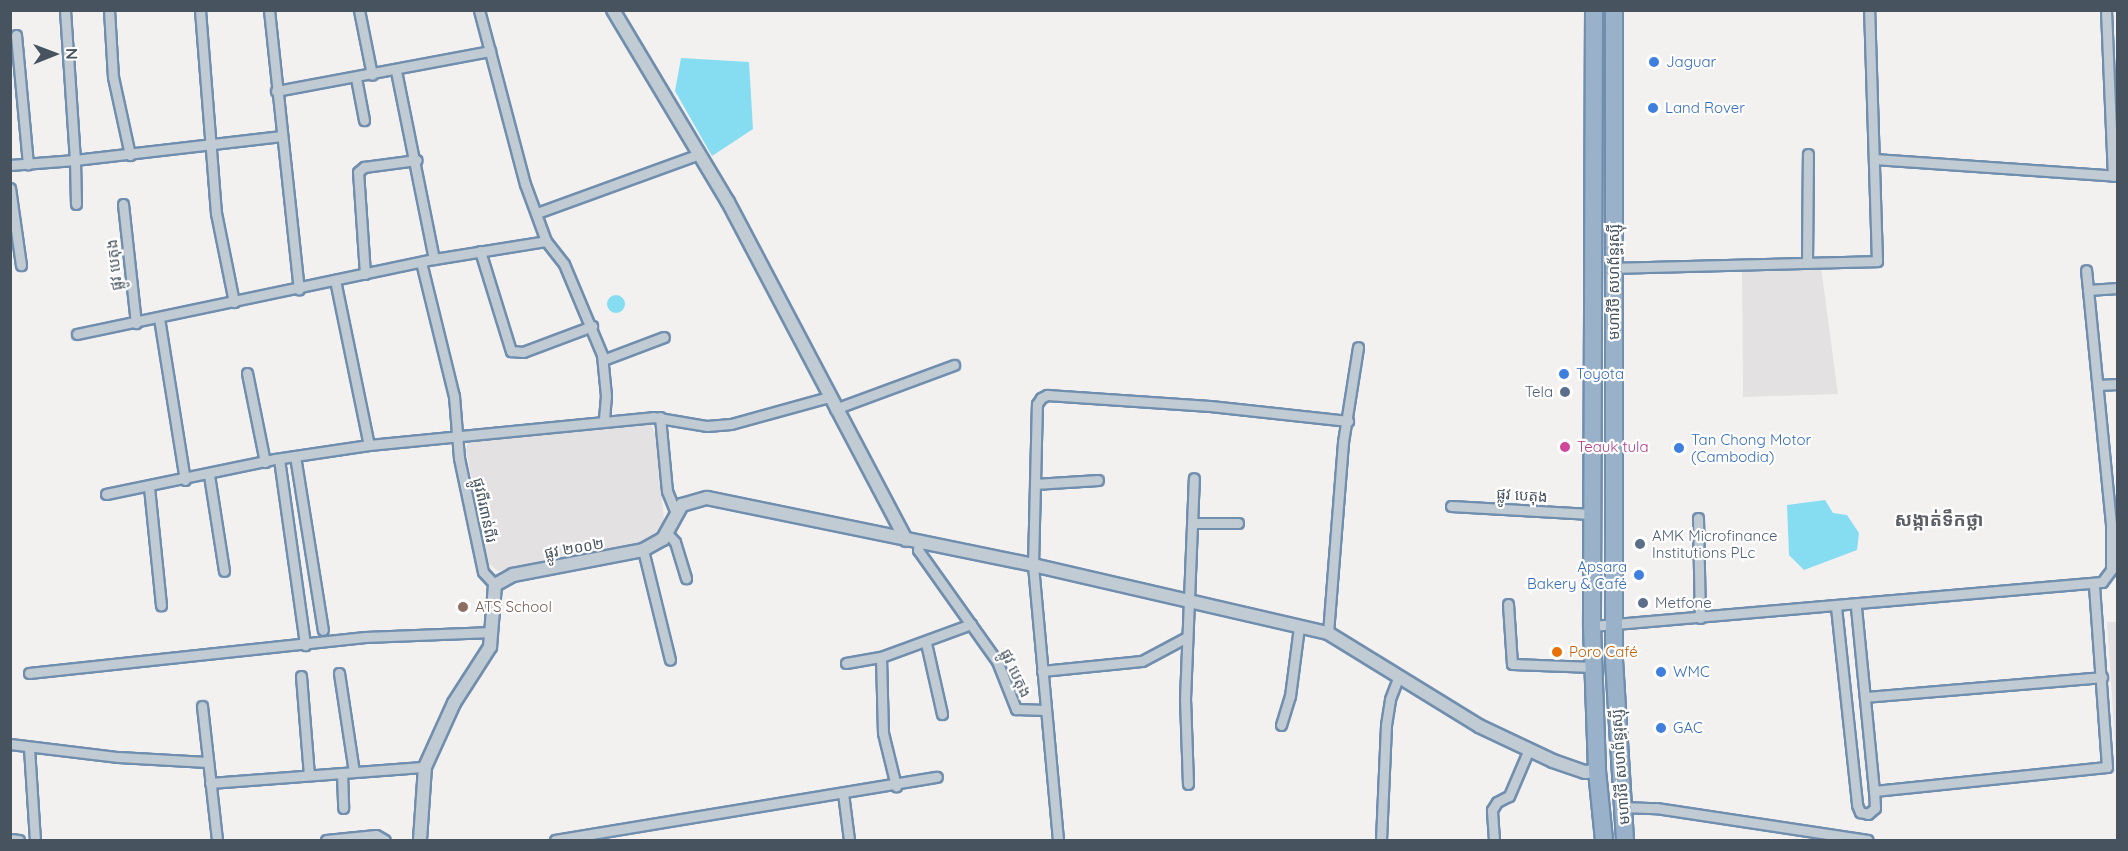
<!DOCTYPE html>
<html>
<head>
<meta charset="utf-8">
<style>
	body { margin:0 }
	#map { position:relative; width:2128px; height:851px; overflow:hidden; background:#f3f0f0; font-family:Quicksand,"Noto Sans Khmer",sans-serif }
	div>[style] { position:absolute }
	[style*='--x'] { left:calc(var(--x)*1px); top:calc(var(--y)*1px); width:calc(var(--w)*1px); rotate:calc(var(--a)*1deg) }
	.education>* { inset:0; background:#e4e1e2 }
	.water>* { inset:0; background:#86ddf2 }
	.round { border-radius:50% }
	.roads { filter:drop-shadow(2px 0 #708eae) drop-shadow(-2px 0 #708eae) drop-shadow(0 2px #708eae) drop-shadow(0 -2px #708eae) }
	.minor>* { height:9px; margin:-4.5px; padding:0 4.5px; transform-origin:4.5px; border-radius:4.5px; background:#c0cbd3 }
	.tertiary>* { height:12px; margin:-6px; padding:0 6px; transform-origin:6px; border-radius:6px; background:#c0cbd3 }
	.trunk>* { height:16px; margin:-8px; padding:0 8px; transform-origin:8px; border-radius:8px; background:#9ab2c9 }
	.dots>* { width:16px; height:16px; translate:-50% -50%; box-sizing:border-box; border:3px solid #fff; border-radius:50% }
	span { translate:-50% -50%; white-space:nowrap; text-align:center; line-height:1.15; -webkit-text-stroke:4.5px #fff; paint-order:stroke }
	.shop-label { font-size:15px; color:#366cbe }
	.left { translate:0 -50%; text-align:left }
	.right { translate:-100% -50%; text-align:right }
	.street-label { font-size:15px; color:#47545f }
	.service-label { font-size:15px; color:#4e5e75 }
	.hotel-label { font-size:15px; color:#b23c85 }
	.education-label { font-size:15px; color:#785e54 }
	.food-label { font-size:15px; color:#c56008 }
	.quarter-label { font-size:18px; color:#5c6066; font-weight:700 }
	.frame { position:absolute; inset:0; border:12px solid #47545f; pointer-events:none }
	.north { position:absolute; left:24px; top:24px; width:60px; height:60px; -webkit-text-stroke:4px #fff; paint-order:stroke; rotate:89deg; font-size:16px; font-weight:700; line-height:24px; text-align:center; color:#47545f }
	.north::after { content:''; display:block; margin:auto; width:21px; height:27px; background:#47545f; clip-path:polygon(50% 0,100% 100%,50% 72%,0 100%) }
</style>
</head>
<body>
<div id="map">
	<div class="education">
		<div style="clip-path:polygon(1821px 267px,1838px 394px,1743px 397px,1742px 268px)"></div>
		<div style="clip-path:polygon(650px 423px,656px 435px,665px 530px,653px 540px,498px 571px,489px 564px,466px 450px,468px 442px)"></div>
		<div style="clip-path:polygon(2107px 622px,2117px 622px,2117px 772px)"></div>
	</div>
	<div class="water">
		<div style="clip-path:polygon(681px 58px,749px 62px,753px 129px,712px 156px,675px 91px)"></div>
		<div class="round" style="left:607px;top:295px;width:18px;height:18px"></div>
		<div style="clip-path:polygon(1825px 500px,1833px 513px,1847px 515px,1859px 533px,1857px 550px,1804px 570px,1789px 555px,1787px 505px)"></div>
	</div>
	<div class="roads">
		<div class="minor">
			<div style="--x:65;--y:10;--w:150;--a:86.2"></div>
			<div style="--x:75;--y:160;--w:208;--a:-6.6"></div>
			<div style="--x:109;--y:10;--w:67;--a:86.6"></div>
			<div style="--x:113;--y:77;--w:80;--a:77.7"></div>
			<div style="--x:200;--y:10;--w:204;--a:85.5"></div>
			<div style="--x:216;--y:213;--w:91;--a:78.6"></div>
			<div style="--x:269;--y:10;--w:281;--a:83.9"></div>
			<div style="--x:359;--y:10;--w:66;--a:78.7"></div>
			<div style="--x:479;--y:10;--w:180;--a:75.2"></div>
			<div style="--x:525;--y:184;--w:61;--a:69.8"></div>
			<div style="--x:546;--y:241;--w:29;--a:52"></div>
			<div style="--x:564;--y:264;--w:99;--a:67.3"></div>
			<div style="--x:602;--y:355;--w:41;--a:84.4"></div>
			<div style="--x:606;--y:396;--w:24;--a:95"></div>
			<div style="--x:2106;--y:10;--w:166;--a:87.6"></div>
			<div style="--x:16;--y:35;--w:130;--a:84.7"></div>
			<div style="--x:396;--y:71;--w:192;--a:78.6"></div>
			<div style="--x:356;--y:78;--w:43;--a:79.2"></div>
			<div style="--x:276;--y:91;--w:218;--a:-10.6"></div>
			<div style="--x:1875;--y:159;--w:244;--a:4"></div>
			<div style="--x:10;--y:165;--w:65;--a:-4.4"></div>
			<div style="--x:75;--y:160;--w:44;--a:88.7"></div>
			<div style="--x:10;--y:188;--w:78;--a:81.9"></div>
			<div style="--x:123;--y:204;--w:120;--a:83.8"></div>
			<div style="--x:537;--y:213;--w:172;--a:-20"></div>
			<div style="--x:480;--y:251;--w:105;--a:72.8"></div>
			<div style="--x:511;--y:351;--w:12;--a:5"></div>
			<div style="--x:523;--y:352;--w:74;--a:-20.6"></div>
			<div style="--x:421;--y:262;--w:138;--a:76.2"></div>
			<div style="--x:454;--y:396;--w:62;--a:85.4"></div>
			<div style="--x:459;--y:458;--w:116;--a:78.1"></div>
			<div style="--x:483;--y:572;--w:18;--a:47"></div>
			<div style="--x:1807;--y:263;--w:109;--a:-89.5"></div>
			<div style="--x:1614;--y:268;--w:263;--a:-1.5"></div>
			<div style="--x:1877;--y:261;--w:251;--a:-91.8"></div>
			<div style="--x:365;--y:274;--w:102;--a:-93.9"></div>
			<div style="--x:358;--y:172;--w:8;--a:-40"></div>
			<div style="--x:364;--y:167;--w:53;--a:-7.5"></div>
			<div style="--x:335;--y:280;--w:168;--a:78.4"></div>
			<div style="--x:2088;--y:290;--w:30;--a:-4"></div>
			<div style="--x:159;--y:318;--w:164;--a:80.9"></div>
			<div style="--x:77;--y:334;--w:365;--a:-11.9"></div>
			<div style="--x:434;--y:259;--w:113;--a:-9.1"></div>
			<div style="--x:603;--y:360;--w:65;--a:-20.7"></div>
			<div style="--x:247;--y:373;--w:91;--a:78.6"></div>
			<div style="--x:2098;--y:385;--w:20;--a:-3"></div>
			<div style="--x:835;--y:409;--w:127;--a:-20.3"></div>
			<div style="--x:660;--y:417;--w:74;--a:84.6"></div>
			<div style="--x:667;--y:491;--w:22;--a:68"></div>
			<div style="--x:295;--y:456;--w:176;--a:80.9"></div>
			<div style="--x:279;--y:459;--w:188;--a:82"></div>
			<div style="--x:209;--y:475;--w:97;--a:81.1"></div>
			<div style="--x:1035;--y:484;--w:63;--a:-3.6"></div>
			<div style="--x:149;--y:487;--w:119;--a:84.2"></div>
			<div style="--x:106;--y:494;--w:173;--a:-11.7"></div>
			<div style="--x:275;--y:459;--w:95;--a:-8.5"></div>
			<div style="--x:369;--y:445;--w:285;--a:-5.6"></div>
			<div style="--x:653;--y:417;--w:55;--a:9.5"></div>
			<div style="--x:707;--y:426;--w:24;--a:-5"></div>
			<div style="--x:731;--y:424;--w:102;--a:-15.4"></div>
			<div style="--x:1451;--y:506;--w:140;--a:3.3"></div>
			<div style="--x:1698;--y:518;--w:100;--a:88.9"></div>
			<div style="--x:1193;--y:523;--w:45;--a:0"></div>
			<div style="--x:667;--y:533;--w:12;--a:48"></div>
			<div style="--x:675;--y:542;--w:38;--a:73"></div>
			<div style="--x:919;--y:543;--w:7;--a:98"></div>
			<div style="--x:918;--y:550;--w:136;--a:54.6"></div>
			<div style="--x:997;--y:661;--w:52;--a:68.4"></div>
			<div style="--x:1016;--y:709;--w:29;--a:2"></div>
			<div style="--x:643;--y:550;--w:113;--a:76.2"></div>
			<div style="--x:1508;--y:604;--w:60;--a:86.2"></div>
			<div style="--x:1512;--y:664;--w:81;--a:2.1"></div>
			<div style="--x:1836;--y:607;--w:199;--a:83.9"></div>
			<div style="--x:1857;--y:805;--w:8;--a:67"></div>
			<div style="--x:1860;--y:812;--w:8;--a:14"></div>
			<div style="--x:1868;--y:814;--w:9;--a:-41"></div>
			<div style="--x:1875;--y:808;--w:17;--a:-93"></div>
			<div style="--x:1874;--y:791;--w:186;--a:-95.6"></div>
			<div style="--x:1592;--y:626;--w:512;--a:-4.93"></div>
			<div style="--x:2102;--y:582;--w:15;--a:-53"></div>
			<div style="--x:2111;--y:570;--w:46;--a:-90"></div>
			<div style="--x:2111;--y:524;--w:255;--a:-95.6"></div>
			<div style="--x:1328;--y:633;--w:192;--a:-85.5"></div>
			<div style="--x:1343;--y:442;--w:96;--a:-81"></div>
			<div style="--x:926;--y:643;--w:73;--a:77.3"></div>
			<div style="--x:881;--y:657;--w:76;--a:88.5"></div>
			<div style="--x:883;--y:733;--w:55;--a:76.2"></div>
			<div style="--x:846;--y:663;--w:36;--a:-10"></div>
			<div style="--x:881;--y:657;--w:96;--a:-20.1"></div>
			<div style="--x:1042;--y:671;--w:100;--a:-5.7"></div>
			<div style="--x:1142;--y:661;--w:51;--a:-28.1"></div>
			<div style="--x:29;--y:673;--w:338;--a:-6.1"></div>
			<div style="--x:365;--y:637;--w:127;--a:-2.3"></div>
			<div style="--x:339;--y:673;--w:100;--a:81.4"></div>
			<div style="--x:301;--y:676;--w:99;--a:85.4"></div>
			<div style="--x:1865;--y:697;--w:238;--a:-4.8"></div>
			<div style="--x:202;--y:706;--w:135;--a:83.6"></div>
			<div style="--x:1281;--y:725;--w:30;--a:-73"></div>
			<div style="--x:1290;--y:696;--w:70;--a:-82.6"></div>
			<div style="--x:10;--y:744;--w:109;--a:6.9"></div>
			<div style="--x:118;--y:757;--w:89;--a:3.2"></div>
			<div style="--x:29;--y:748;--w:92;--a:86.3"></div>
			<div style="--x:342;--y:773;--w:35;--a:88"></div>
			<div style="--x:210;--y:783;--w:216;--a:-4.3"></div>
			<div style="--x:1188;--y:784;--w:85;--a:-92"></div>
			<div style="--x:1185;--y:699;--w:221;--a:-87.7"></div>
			<div style="--x:1874;--y:791;--w:234;--a:-5.9"></div>
			<div style="--x:2107;--y:767;--w:181;--a:-94.1"></div>
			<div style="--x:843;--y:793;--w:47;--a:82.7"></div>
			<div style="--x:1621;--y:807;--w:35;--a:2"></div>
			<div style="--x:1656;--y:808;--w:214;--a:8.6"></div>
			<div style="--x:10;--y:839;--w:9;--a:6"></div>
			<div style="--x:326;--y:840;--w:50;--a:-5.7"></div>
			<div style="--x:376;--y:835;--w:10;--a:29"></div>
			<div style="--x:555;--y:840;--w:387;--a:-9.4"></div>
			<div style="--x:1058;--y:840;--w:276;--a:-95.2"></div>
			<div style="--x:1033;--y:565;--w:161;--a:-88.6"></div>
			<div style="--x:1037;--y:404;--w:7;--a:-56"></div>
			<div style="--x:1041;--y:398;--w:7;--a:-27"></div>
			<div style="--x:1047;--y:395;--w:163;--a:3.9"></div>
			<div style="--x:1210;--y:406;--w:139;--a:6.2"></div>
			<div style="--x:1381;--y:840;--w:115;--a:-87.5"></div>
			<div style="--x:1386;--y:725;--w:26;--a:-81"></div>
			<div style="--x:1390;--y:699;--w:25;--a:-69"></div>
			<div style="--x:1494;--y:840;--w:30;--a:-94"></div>
			<div style="--x:1492;--y:810;--w:9;--a:-58"></div>
			<div style="--x:1497;--y:802;--w:13;--a:-27"></div>
			<div style="--x:1509;--y:796;--w:51;--a:-66.9"></div>
		</div>
		<div class="tertiary">
			<div style="--x:613;--y:10;--w:224;--a:59.1"></div>
			<div style="--x:728;--y:202;--w:382;--a:62.2"></div>
			<div style="--x:420;--y:840;--w:73;--a:-86.1"></div>
			<div style="--x:425;--y:767;--w:70;--a:-65.6"></div>
			<div style="--x:454;--y:703;--w:67;--a:-57.3"></div>
			<div style="--x:490;--y:647;--w:62;--a:-85.4"></div>
			<div style="--x:495;--y:585;--w:21;--a:-29"></div>
			<div style="--x:513;--y:575;--w:132;--a:-10.9"></div>
			<div style="--x:643;--y:550;--w:23;--a:-29"></div>
			<div style="--x:663;--y:539;--w:39;--a:-61"></div>
			<div style="--x:682;--y:505;--w:26;--a:-16"></div>
			<div style="--x:707;--y:498;--w:333;--a:11.6"></div>
			<div style="--x:1033;--y:565;--w:303;--a:13"></div>
			<div style="--x:1328;--y:633;--w:177;--a:31.6"></div>
			<div style="--x:1479;--y:726;--w:82;--a:25.3"></div>
			<div style="--x:1553;--y:761;--w:34;--a:19"></div>
			<div style="--x:1585;--y:772;--w:12;--a:-5"></div>
		</div>
		<div class="trunk">
			<div style="--x:1594;--y:10;--w:616;--a:90.19"></div>
			<div style="--x:1592;--y:626;--w:145;--a:88"></div>
			<div style="--x:1597;--y:771;--w:69;--a:84.2"></div>
			<div style="--x:1614;--y:10;--w:650;--a:90"></div>
			<div style="--x:1614;--y:660;--w:180;--a:86.5"></div>
		</div>
	</div>
	<div class="dots">
		<div style="left:1654px;top:62px;background:#3f7fe0"></div>
		<div style="left:1653px;top:108px;background:#3f7fe0"></div>
		<div style="left:1564px;top:374px;background:#3f7fe0"></div>
		<div style="left:1565px;top:392px;background:#5c6f8a"></div>
		<div style="left:1565px;top:447px;background:#d1479c"></div>
		<div style="left:1679px;top:448px;background:#3f7fe0"></div>
		<div style="left:1640px;top:544px;background:#5c6f8a"></div>
		<div style="left:1639px;top:575px;background:#3f7fe0"></div>
		<div style="left:1643px;top:603px;background:#5c6f8a"></div>
		<div style="left:463px;top:607px;background:#8d6e63"></div>
		<div style="left:1557px;top:652px;background:#e8710a"></div>
		<div style="left:1661px;top:672px;background:#3f7fe0"></div>
		<div style="left:1661px;top:728px;background:#3f7fe0"></div>
	</div>
	<div class="shop-label">
		<span class="left" style="left:1666px;top:62px">Jaguar</span>
		<span class="left" style="left:1665px;top:108px">Land Rover</span>
		<span class="left" style="left:1576px;top:374px">Toyota</span>
		<span class="left" style="left:1691px;top:448px">Tan Chong Motor<br>(Cambodia)</span>
		<span class="right" style="left:1627px;top:575px">Apsara<br>Bakery &amp; Café</span>
		<span class="left" style="left:1673px;top:672px">WMC</span>
		<span class="left" style="left:1673px;top:728px">GAC</span>
	</div>
	<div class="street-label">
		<span style="left:114px;top:265px;rotate:-96deg">ផ្លូវ បេតុង</span>
		<span style="left:1614px;top:282px;rotate:-90deg">មហាវិថី សហព័ន្ធរុស្ស៊ី</span>
		<span style="left:1522px;top:495px;rotate:4deg">ផ្លូវ បេតុង</span>
		<span style="left:485px;top:510px;rotate:78deg">ផ្លូវពីរពាន់ពីរ</span>
		<span style="left:574px;top:548px;rotate:-10deg">ផ្លូវ ២០០២</span>
		<span style="left:1016px;top:673px;rotate:65deg">ផ្លូវ បេតុង</span>
		<span style="left:1620px;top:767px;rotate:-94deg">មហាវិថី សហព័ន្ធរុស្ស៊ី</span>
	</div>
	<div class="service-label">
		<span class="right" style="left:1553px;top:392px">Tela</span>
		<span class="left" style="left:1652px;top:544px">AMK Microfinance<br>Institutions PLc</span>
		<span class="left" style="left:1655px;top:603px">Metfone</span>
	</div>
	<div class="hotel-label">
		<span class="left" style="left:1577px;top:447px">Teauk tula</span>
	</div>
	<div class="education-label">
		<span class="left" style="left:475px;top:607px">ATS School</span>
	</div>
	<div class="food-label">
		<span class="left" style="left:1569px;top:652px">Poro Café</span>
	</div>
	<div class="quarter-label">
		<span style="left:1939px;top:520px">សង្កាត់ទឹកថ្លា</span>
	</div>
	<div class="frame"></div>
	<div class="north">N</div>
</div>
</body>
</html>
